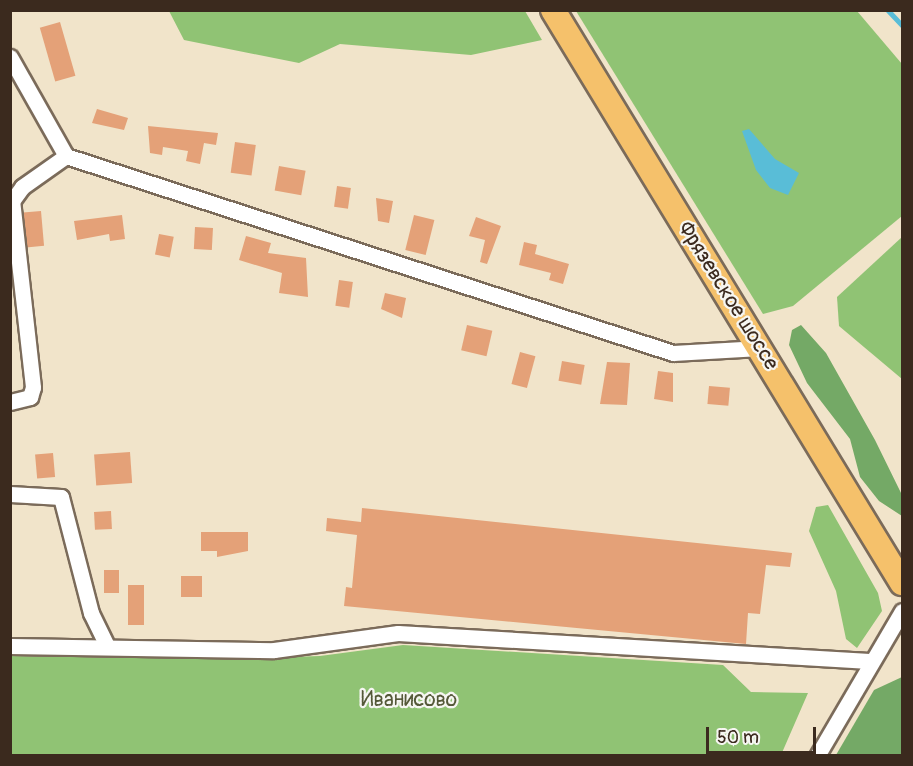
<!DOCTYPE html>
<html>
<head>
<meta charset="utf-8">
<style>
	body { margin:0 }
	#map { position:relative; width:913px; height:766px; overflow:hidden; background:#f1e4ca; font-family:Pangolin,sans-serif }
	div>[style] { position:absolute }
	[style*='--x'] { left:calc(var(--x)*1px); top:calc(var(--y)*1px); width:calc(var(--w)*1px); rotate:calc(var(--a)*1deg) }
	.green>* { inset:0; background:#90c374 }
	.forest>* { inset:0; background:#74a966 }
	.water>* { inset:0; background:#59bdd7 }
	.stream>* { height:4.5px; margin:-2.25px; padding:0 2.25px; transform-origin:2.25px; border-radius:2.25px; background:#59bdd7 }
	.building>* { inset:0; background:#e4a178; transform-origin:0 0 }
	.roads { filter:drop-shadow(2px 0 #7b6b5a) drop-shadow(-2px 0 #7b6b5a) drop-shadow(0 2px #7b6b5a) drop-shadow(0 -2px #7b6b5a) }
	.minor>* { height:15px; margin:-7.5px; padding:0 7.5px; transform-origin:7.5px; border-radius:7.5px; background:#fff }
	.trunk>* { height:24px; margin:-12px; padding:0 12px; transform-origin:12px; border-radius:12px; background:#f5c16b }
	span { translate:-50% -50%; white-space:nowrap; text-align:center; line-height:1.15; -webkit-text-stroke:4.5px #f6f6f2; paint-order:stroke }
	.street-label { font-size:21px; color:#3b2a1e }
	.park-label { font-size:21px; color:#545838 }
	.frame { position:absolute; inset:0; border:12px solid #3b2a1e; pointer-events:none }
	.scale { position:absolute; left:706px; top:727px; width:110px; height:27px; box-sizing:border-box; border:3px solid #3b2a1e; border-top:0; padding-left:8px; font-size:18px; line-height:21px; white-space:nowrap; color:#3b2a1e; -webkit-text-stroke:4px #f6f6f2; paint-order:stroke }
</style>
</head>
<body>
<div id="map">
	<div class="green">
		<div style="clip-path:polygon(169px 11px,525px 11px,542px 40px,471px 55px,340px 44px,299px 63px,184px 40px)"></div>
		<div style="clip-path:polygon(576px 11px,857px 11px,902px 64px,902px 216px,793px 306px,763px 314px)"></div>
		<div style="clip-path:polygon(902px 237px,902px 379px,839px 326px,837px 297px)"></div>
		<div style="clip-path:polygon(828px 505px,878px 593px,882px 611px,857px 648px,846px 639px,836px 591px,809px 531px,816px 507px)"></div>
		<div style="clip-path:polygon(403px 645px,723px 665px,751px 692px,808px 693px,781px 755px,11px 755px,11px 656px,231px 659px,320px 656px)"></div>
	</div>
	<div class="forest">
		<div style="clip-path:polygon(801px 325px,826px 353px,875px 440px,902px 495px,902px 516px,879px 501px,860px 477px,850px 439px,807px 383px,789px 345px,792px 330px)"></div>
		<div style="clip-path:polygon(902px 677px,902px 755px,836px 755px,874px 690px)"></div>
	</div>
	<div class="water">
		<div style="clip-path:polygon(749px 129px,775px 159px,799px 173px,788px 195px,770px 188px,756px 170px,742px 131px)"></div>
	</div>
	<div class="stream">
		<div style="--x:888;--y:10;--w:21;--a:47"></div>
	</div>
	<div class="building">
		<div style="left:60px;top:22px;width:56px;height:21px;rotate:74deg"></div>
		<div style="clip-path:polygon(97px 109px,128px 118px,124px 130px,92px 123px)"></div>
		<div style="clip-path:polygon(148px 126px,218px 133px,216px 145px,204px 143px,200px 164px,186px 161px,188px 151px,163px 147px,162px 155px,150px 153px)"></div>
		<div style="left:235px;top:142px;width:21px;height:31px;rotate:8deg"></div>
		<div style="left:279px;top:166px;width:27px;height:25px;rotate:10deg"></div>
		<div style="left:337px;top:186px;width:14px;height:21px;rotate:8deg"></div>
		<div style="clip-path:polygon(376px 198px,393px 201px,389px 223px,378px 221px)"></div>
		<div style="left:41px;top:211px;width:35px;height:18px;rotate:85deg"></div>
		<div style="clip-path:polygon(122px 215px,125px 239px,110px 241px,109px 234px,77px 240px,74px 221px)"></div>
		<div style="left:414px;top:215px;width:21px;height:36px;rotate:14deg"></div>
		<div style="clip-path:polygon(476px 217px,501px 226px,487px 264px,480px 262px,485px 240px,469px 236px)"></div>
		<div style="left:195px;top:227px;width:18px;height:22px;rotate:3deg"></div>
		<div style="left:159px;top:234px;width:15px;height:21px;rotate:11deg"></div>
		<div style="clip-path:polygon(246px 236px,271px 243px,268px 253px,306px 258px,308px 297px,279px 293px,282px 273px,239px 260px)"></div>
		<div style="clip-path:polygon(524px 242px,537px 245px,535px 254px,569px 264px,563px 284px,549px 280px,551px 273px,519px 265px)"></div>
		<div style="left:339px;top:280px;width:14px;height:26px;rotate:8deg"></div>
		<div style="clip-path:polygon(385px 293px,406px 298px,402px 318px,381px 309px)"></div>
		<div style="left:467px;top:325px;width:26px;height:26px;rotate:13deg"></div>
		<div style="left:520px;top:352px;width:16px;height:33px;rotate:15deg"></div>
		<div style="left:562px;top:361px;width:23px;height:20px;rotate:10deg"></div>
		<div style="clip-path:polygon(607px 362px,630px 363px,627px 405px,600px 404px)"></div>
		<div style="clip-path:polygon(658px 371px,673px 373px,673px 402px,654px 399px)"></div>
		<div style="left:709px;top:386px;width:21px;height:18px;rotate:5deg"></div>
		<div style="left:130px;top:452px;width:31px;height:36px;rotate:86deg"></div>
		<div style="left:53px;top:453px;width:24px;height:18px;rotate:85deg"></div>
		<div style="clip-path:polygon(362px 508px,792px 553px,790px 567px,766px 565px,760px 614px,748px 613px,746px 644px,344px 606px,346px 587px,352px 588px,357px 535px,326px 531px,327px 518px,361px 522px)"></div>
		<div style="left:111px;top:511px;width:18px;height:17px;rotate:87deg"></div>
		<div style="clip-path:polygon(201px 532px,248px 532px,248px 551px,217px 557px,217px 551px,201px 551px)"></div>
		<div style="left:104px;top:570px;width:15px;height:23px"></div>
		<div style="left:181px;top:576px;width:21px;height:21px"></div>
		<div style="left:128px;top:585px;width:16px;height:40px"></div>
	</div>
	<div class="roads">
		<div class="minor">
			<div style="--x:10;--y:57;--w:114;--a:60.5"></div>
			<div style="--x:66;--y:156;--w:638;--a:17.98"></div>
			<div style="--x:673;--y:353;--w:87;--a:-3.3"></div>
			<div style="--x:10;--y:402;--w:21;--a:-14"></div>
			<div style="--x:30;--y:397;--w:10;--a:-73"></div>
			<div style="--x:33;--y:387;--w:187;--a:-96.4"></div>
			<div style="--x:12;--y:201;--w:17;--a:-54"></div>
			<div style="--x:22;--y:187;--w:54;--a:-35.2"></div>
			<div style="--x:10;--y:494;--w:51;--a:3.4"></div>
			<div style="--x:61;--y:497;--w:120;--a:75.5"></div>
			<div style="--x:91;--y:613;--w:37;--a:64"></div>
			<div style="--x:10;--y:646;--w:264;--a:0.9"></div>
			<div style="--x:274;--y:650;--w:125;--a:-7.8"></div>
			<div style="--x:398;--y:633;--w:472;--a:3.4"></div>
			<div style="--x:817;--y:756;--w:168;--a:-59.6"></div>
		</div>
		<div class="trunk">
			<div style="--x:553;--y:10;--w:671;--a:58.66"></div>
		</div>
	</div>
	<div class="street-label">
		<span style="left:728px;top:296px;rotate:58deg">Фрязевское шоссе</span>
	</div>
	<div class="park-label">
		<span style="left:409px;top:700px">Иванисово</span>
	</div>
	<div class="frame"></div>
	<div class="scale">50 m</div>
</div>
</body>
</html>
